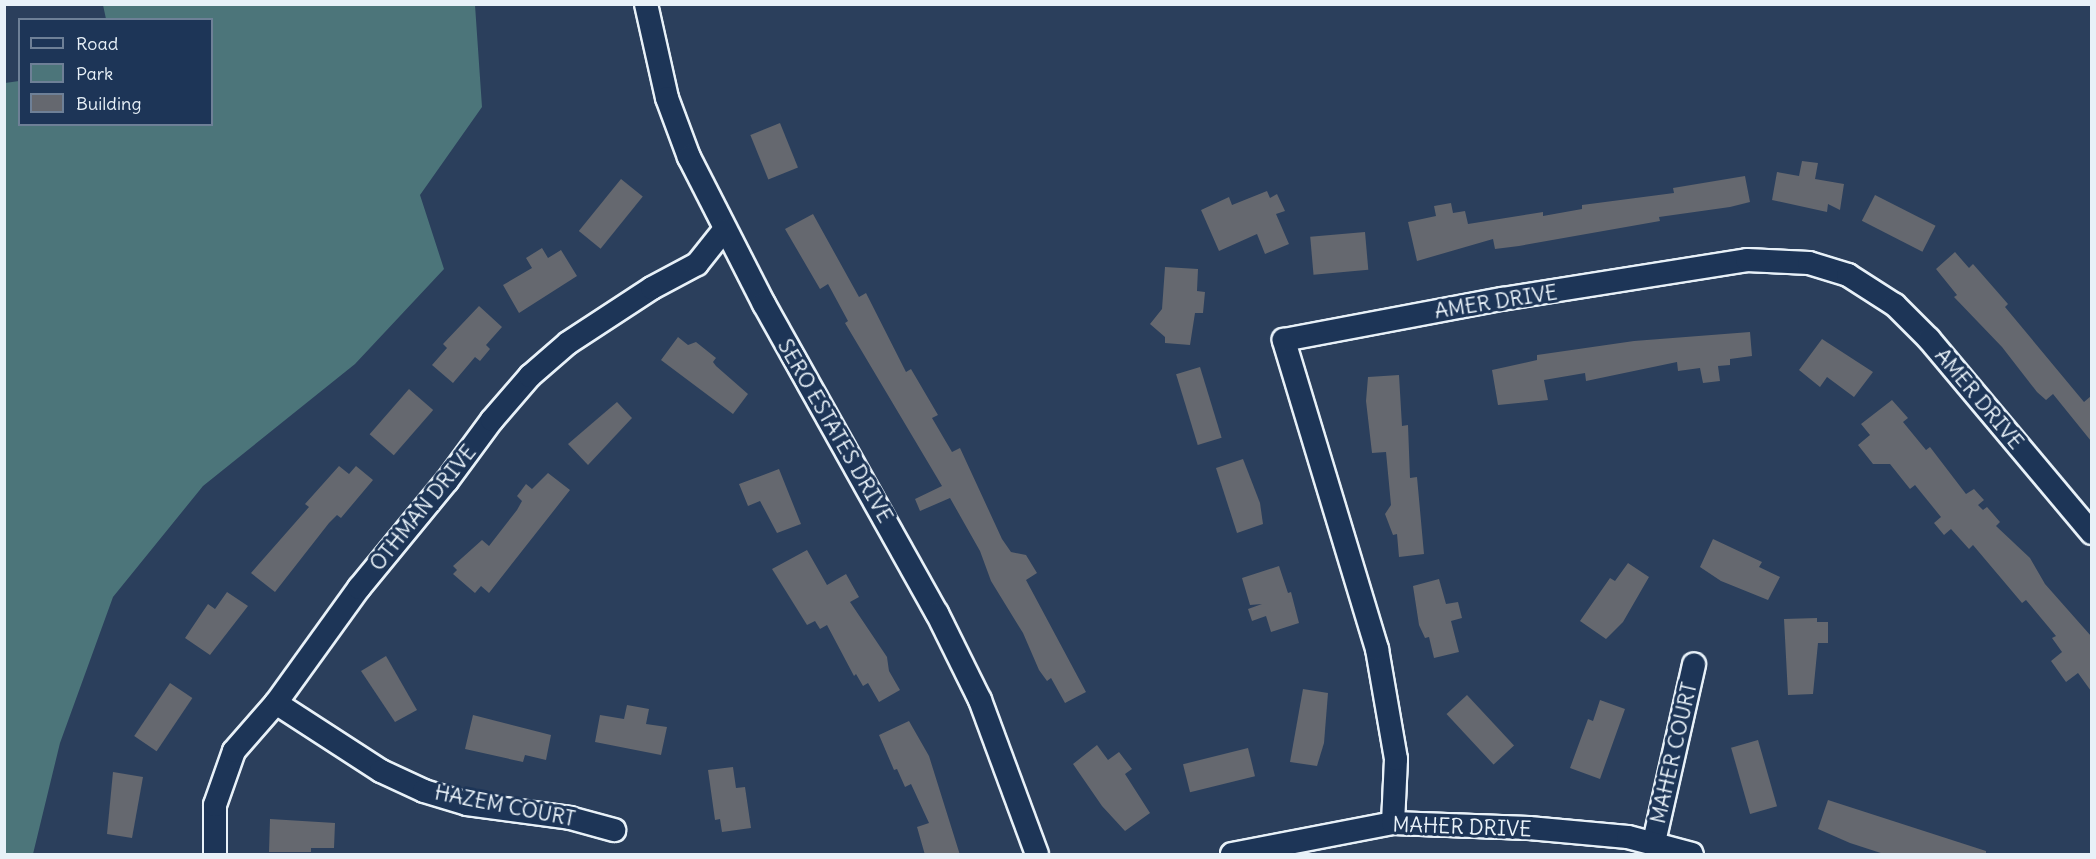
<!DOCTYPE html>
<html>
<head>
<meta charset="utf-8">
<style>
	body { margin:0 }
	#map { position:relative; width:2096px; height:859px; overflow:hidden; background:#2b3f5c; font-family:Delius,sans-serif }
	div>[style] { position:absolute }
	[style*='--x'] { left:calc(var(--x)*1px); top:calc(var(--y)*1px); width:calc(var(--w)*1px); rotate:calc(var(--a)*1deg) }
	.green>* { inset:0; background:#4c757a }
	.building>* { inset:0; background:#65686f; transform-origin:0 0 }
	.roads { filter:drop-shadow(2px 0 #e8f1f8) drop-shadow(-2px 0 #e8f1f8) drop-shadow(0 2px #e8f1f8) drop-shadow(0 -2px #e8f1f8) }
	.street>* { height:22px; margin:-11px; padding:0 11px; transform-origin:11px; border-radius:11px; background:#1d3557 }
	span { translate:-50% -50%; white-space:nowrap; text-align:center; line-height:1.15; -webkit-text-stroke:6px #1d3557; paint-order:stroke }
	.street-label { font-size:21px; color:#e8f1f8 }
	.frame { position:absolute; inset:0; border:6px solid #e8f1f8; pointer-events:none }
	.legend { position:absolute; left:18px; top:18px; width:195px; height:108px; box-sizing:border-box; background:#1d3557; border:2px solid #6e8097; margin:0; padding:8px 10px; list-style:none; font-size:18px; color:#e8f1f8 }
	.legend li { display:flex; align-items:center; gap:12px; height:30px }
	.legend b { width:30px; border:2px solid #6e8097 }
</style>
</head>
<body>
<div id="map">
	<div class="green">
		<div style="clip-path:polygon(103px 5px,475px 5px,482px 107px,420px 195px,444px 269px,355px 364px,203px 486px,113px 597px,60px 743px,33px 854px,5px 854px,5px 83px,19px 81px,20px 124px,212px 124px,212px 20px,106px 19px)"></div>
	</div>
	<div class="building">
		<div style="left:780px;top:123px;width:48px;height:32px;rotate:68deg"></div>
		<div style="clip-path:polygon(1802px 161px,1818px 163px,1815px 179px,1844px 184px,1840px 210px,1828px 204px,1827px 212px,1772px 200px,1777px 172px,1799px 176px)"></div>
		<div style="clip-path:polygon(1745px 176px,1750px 202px,1730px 207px,1659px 217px,1660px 221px,1519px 246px,1495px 249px,1493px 239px,1417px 261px,1408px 222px,1436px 216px,1434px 206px,1451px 203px,1453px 213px,1465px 211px,1468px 224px,1543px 212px,1543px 216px,1582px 209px,1582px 205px,1674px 193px,1673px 188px)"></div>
		<div style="left:621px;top:179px;width:28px;height:67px;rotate:39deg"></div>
		<div style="clip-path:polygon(1267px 191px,1270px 198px,1277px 194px,1285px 211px,1276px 214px,1289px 244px,1265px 254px,1257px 234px,1219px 251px,1201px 210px,1229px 197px,1232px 205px)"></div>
		<div style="left:1875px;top:195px;width:68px;height:29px;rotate:27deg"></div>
		<div style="clip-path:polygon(813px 214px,859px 297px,866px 293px,906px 372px,911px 369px,938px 415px,932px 418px,952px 452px,960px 448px,1002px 539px,1011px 552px,1026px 555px,1037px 573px,1026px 580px,1086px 692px,1065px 703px,1051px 678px,1047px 681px,1039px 670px,1023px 633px,991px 581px,980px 551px,950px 498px,920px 511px,915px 499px,942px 486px,845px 323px,848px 321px,828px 284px,820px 289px,785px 229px)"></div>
		<div style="left:1365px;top:232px;width:38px;height:55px;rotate:85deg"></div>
		<div style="clip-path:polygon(542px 248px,548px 258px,561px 250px,577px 276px,519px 313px,503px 285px,532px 268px,526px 258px)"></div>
		<div style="clip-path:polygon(1955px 252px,1969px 268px,1973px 264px,2008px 304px,2005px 307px,2084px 402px,2091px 396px,2091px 441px,2053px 394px,2046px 400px,2037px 392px,2002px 347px,1954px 297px,1957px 295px,1936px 269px)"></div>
		<div style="clip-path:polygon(1165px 267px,1198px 269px,1197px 291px,1205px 292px,1203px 313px,1195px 313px,1190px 345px,1165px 343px,1165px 337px,1150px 324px,1162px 309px)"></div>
		<div style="clip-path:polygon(479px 306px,502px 327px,486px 345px,490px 349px,480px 361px,475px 357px,453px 383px,432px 365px,447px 348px,443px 344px)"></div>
		<div style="clip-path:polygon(1750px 332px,1752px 356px,1730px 359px,1730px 365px,1718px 366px,1720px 381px,1703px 383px,1700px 368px,1678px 371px,1677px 362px,1586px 381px,1585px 373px,1544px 380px,1548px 400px,1498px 405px,1492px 370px,1537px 360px,1537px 355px,1634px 341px)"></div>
		<div style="clip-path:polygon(678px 337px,688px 345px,696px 342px,716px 358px,713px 362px,716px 366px,748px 394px,733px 414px,661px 360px)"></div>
		<div style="clip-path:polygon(1822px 339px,1873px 372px,1854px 397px,1827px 377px,1820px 387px,1799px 370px)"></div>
		<div style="left:1200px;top:367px;width:74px;height:25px;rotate:73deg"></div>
		<div style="clip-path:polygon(1399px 375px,1402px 426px,1408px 425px,1410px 478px,1417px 477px,1424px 554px,1399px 557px,1397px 534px,1393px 535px,1385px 514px,1391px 505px,1386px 452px,1372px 453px,1366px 401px,1368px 377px)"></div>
		<div style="left:409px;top:389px;width:32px;height:60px;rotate:41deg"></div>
		<div style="clip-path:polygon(1892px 400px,1908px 418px,1903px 422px,1926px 450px,1930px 447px,1966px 494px,1974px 489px,1984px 500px,1978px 505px,1983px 510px,1987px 507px,2000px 522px,1996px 526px,2030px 558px,2045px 584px,2091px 636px,2091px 691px,2078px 673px,2066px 682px,2051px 661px,2062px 652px,2052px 638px,2056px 636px,2026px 600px,2022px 603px,1973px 545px,1969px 549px,1951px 529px,1944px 535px,1934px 523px,1941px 517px,1915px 485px,1910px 489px,1890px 464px,1873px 464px,1858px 445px,1870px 435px,1861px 424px)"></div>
		<div style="clip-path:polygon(617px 402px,632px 418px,588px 465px,568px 444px)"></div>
		<div style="clip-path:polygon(1243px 459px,1260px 503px,1263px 524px,1237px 533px,1216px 468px)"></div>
		<div style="clip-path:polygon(339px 466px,349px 474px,356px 466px,373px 480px,341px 518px,337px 515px,329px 523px,275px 592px,251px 573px,309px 507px,305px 504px)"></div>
		<div style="clip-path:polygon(779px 469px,801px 524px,777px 533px,760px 501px,748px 506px,739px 484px)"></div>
		<div style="clip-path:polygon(548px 473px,570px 490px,489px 593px,481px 586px,475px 593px,453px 574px,457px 570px,453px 566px,482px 540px,489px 546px,517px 510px,522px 501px,517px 496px,526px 484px,532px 489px)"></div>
		<div style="clip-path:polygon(1713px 539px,1762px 562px,1759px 567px,1780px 577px,1768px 600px,1721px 581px,1700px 567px)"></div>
		<div style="clip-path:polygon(807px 550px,827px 585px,846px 574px,859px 597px,850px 602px,887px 657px,889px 671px,900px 690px,879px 702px,868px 683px,863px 686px,856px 674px,854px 676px,827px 625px,820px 629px,815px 621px,807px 625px,772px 569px)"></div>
		<div style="clip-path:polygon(1628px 563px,1649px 577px,1623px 622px,1606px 639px,1580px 621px,1610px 578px,1615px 581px)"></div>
		<div style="clip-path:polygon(1279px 566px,1288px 593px,1291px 592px,1299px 623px,1271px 632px,1266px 616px,1252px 621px,1248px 609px,1262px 604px,1250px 605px,1242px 578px)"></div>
		<div style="clip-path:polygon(1439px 579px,1446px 604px,1458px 602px,1462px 618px,1451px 621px,1459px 652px,1434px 658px,1429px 637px,1425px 638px,1419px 625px,1413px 586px)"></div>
		<div style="clip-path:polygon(227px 592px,248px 606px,210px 655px,185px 638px,208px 604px,215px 609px)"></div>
		<div style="clip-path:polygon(1817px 618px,1817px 622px,1828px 622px,1828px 643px,1818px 643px,1813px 694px,1788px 695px,1784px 619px)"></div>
		<div style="clip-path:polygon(386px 656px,417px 710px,395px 722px,361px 671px)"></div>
		<div style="left:170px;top:683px;width:27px;height:64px;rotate:34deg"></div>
		<div style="clip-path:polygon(1303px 689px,1328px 693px,1324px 743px,1317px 766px,1290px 762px)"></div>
		<div style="left:1467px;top:695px;width:69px;height:28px;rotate:47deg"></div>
		<div style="clip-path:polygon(1600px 700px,1625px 709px,1600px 779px,1570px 768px,1588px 719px,1593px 721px)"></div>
		<div style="clip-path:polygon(627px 705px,649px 709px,646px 724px,667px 727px,661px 755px,595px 742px,600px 715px,624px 719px)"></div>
		<div style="clip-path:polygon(473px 715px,551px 735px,546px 760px,525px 755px,523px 762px,465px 749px)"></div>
		<div style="clip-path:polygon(909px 721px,929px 756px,960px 855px,925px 855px,917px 827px,929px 823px,911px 784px,905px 787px,897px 769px,894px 770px,879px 735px)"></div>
		<div style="left:1758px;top:740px;width:69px;height:28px;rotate:74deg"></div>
		<div style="clip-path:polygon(1097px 745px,1108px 760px,1119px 752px,1132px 769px,1125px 774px,1150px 813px,1125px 831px,1102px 806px,1073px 764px)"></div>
		<div style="left:1248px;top:748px;width:29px;height:67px;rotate:76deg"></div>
		<div style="clip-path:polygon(733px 767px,736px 788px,745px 787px,751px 828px,722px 832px,720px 819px,715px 820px,708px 770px)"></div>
		<div style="clip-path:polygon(113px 772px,143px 777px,132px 838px,107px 834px)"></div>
		<div style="clip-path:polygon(1828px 800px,1986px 851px,1986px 855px,1887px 855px,1850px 843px,1818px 829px)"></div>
		<div style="clip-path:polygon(270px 819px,335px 823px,334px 848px,311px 848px,311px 852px,269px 852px)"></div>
	</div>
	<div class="roads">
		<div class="street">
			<div style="--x:646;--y:4;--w:96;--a:77.4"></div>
			<div style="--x:667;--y:98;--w:63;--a:69.6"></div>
			<div style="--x:689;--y:157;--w:165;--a:63"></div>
			<div style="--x:764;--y:304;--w:354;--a:60.8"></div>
			<div style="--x:937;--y:613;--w:97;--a:63.7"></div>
			<div style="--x:980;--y:700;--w:164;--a:69.7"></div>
			<div style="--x:276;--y:703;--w:125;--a:32.9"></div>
			<div style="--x:381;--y:771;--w:47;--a:24.9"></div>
			<div style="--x:424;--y:791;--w:45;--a:16.8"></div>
			<div style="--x:467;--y:804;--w:104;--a:7.7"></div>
			<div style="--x:570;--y:818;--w:46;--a:15.3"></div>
			<div style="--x:1393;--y:823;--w:64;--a:-87.3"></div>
			<div style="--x:1396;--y:759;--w:112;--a:-99.8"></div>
			<div style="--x:1377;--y:649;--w:323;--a:-106.8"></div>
			<div style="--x:1284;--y:340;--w:222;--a:-10.7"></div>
			<div style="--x:1502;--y:299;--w:248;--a:-9"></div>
			<div style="--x:1747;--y:260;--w:62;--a:2.8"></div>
			<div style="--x:1809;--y:263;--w:41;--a:17.1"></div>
			<div style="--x:1848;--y:275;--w:56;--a:32.6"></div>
			<div style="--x:1895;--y:305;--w:48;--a:45"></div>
			<div style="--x:1929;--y:339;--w:253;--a:50"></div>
			<div style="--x:1654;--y:842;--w:182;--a:-77.3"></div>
			<div style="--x:215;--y:854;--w:49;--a:-90"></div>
			<div style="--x:215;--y:805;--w:57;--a:-70.6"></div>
			<div style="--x:234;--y:751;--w:64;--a:-48.8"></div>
			<div style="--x:276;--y:703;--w:142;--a:-54.2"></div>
			<div style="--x:359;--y:588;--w:139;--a:-50.6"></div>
			<div style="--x:447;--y:481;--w:76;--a:-53.6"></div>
			<div style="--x:492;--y:420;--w:58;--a:-49.2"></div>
			<div style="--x:530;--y:376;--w:50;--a:-41"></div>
			<div style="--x:568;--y:343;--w:100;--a:-33.2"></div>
			<div style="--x:652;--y:288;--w:51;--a:-28.1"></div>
			<div style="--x:697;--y:264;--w:43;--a:-51.5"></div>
			<div style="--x:1232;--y:854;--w:164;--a:-10.9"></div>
			<div style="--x:1393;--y:823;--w:136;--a:2.1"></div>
			<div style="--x:1529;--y:828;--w:99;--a:5.2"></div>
			<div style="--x:1628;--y:837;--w:66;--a:14.9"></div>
		</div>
	</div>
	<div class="street-label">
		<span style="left:1496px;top:302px;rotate:-9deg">AMER DRIVE</span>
		<span style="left:1979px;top:399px;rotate:50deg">AMER DRIVE</span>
		<span style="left:835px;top:431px;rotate:60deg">SERO ESTATES DRIVE</span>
		<span style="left:423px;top:508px;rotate:-51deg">OTHMAN DRIVE</span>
		<span style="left:1674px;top:753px;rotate:-77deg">MAHER COURT</span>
		<span style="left:505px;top:806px;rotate:11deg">HAZEM COURT</span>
		<span style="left:1462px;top:827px;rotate:2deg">MAHER DRIVE</span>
	</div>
	<div class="frame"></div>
	<ul class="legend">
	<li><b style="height:8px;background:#1d3557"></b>Road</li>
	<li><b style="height:16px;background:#4c757a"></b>Park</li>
	<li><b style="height:16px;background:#65686f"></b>Building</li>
	</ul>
</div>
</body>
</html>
